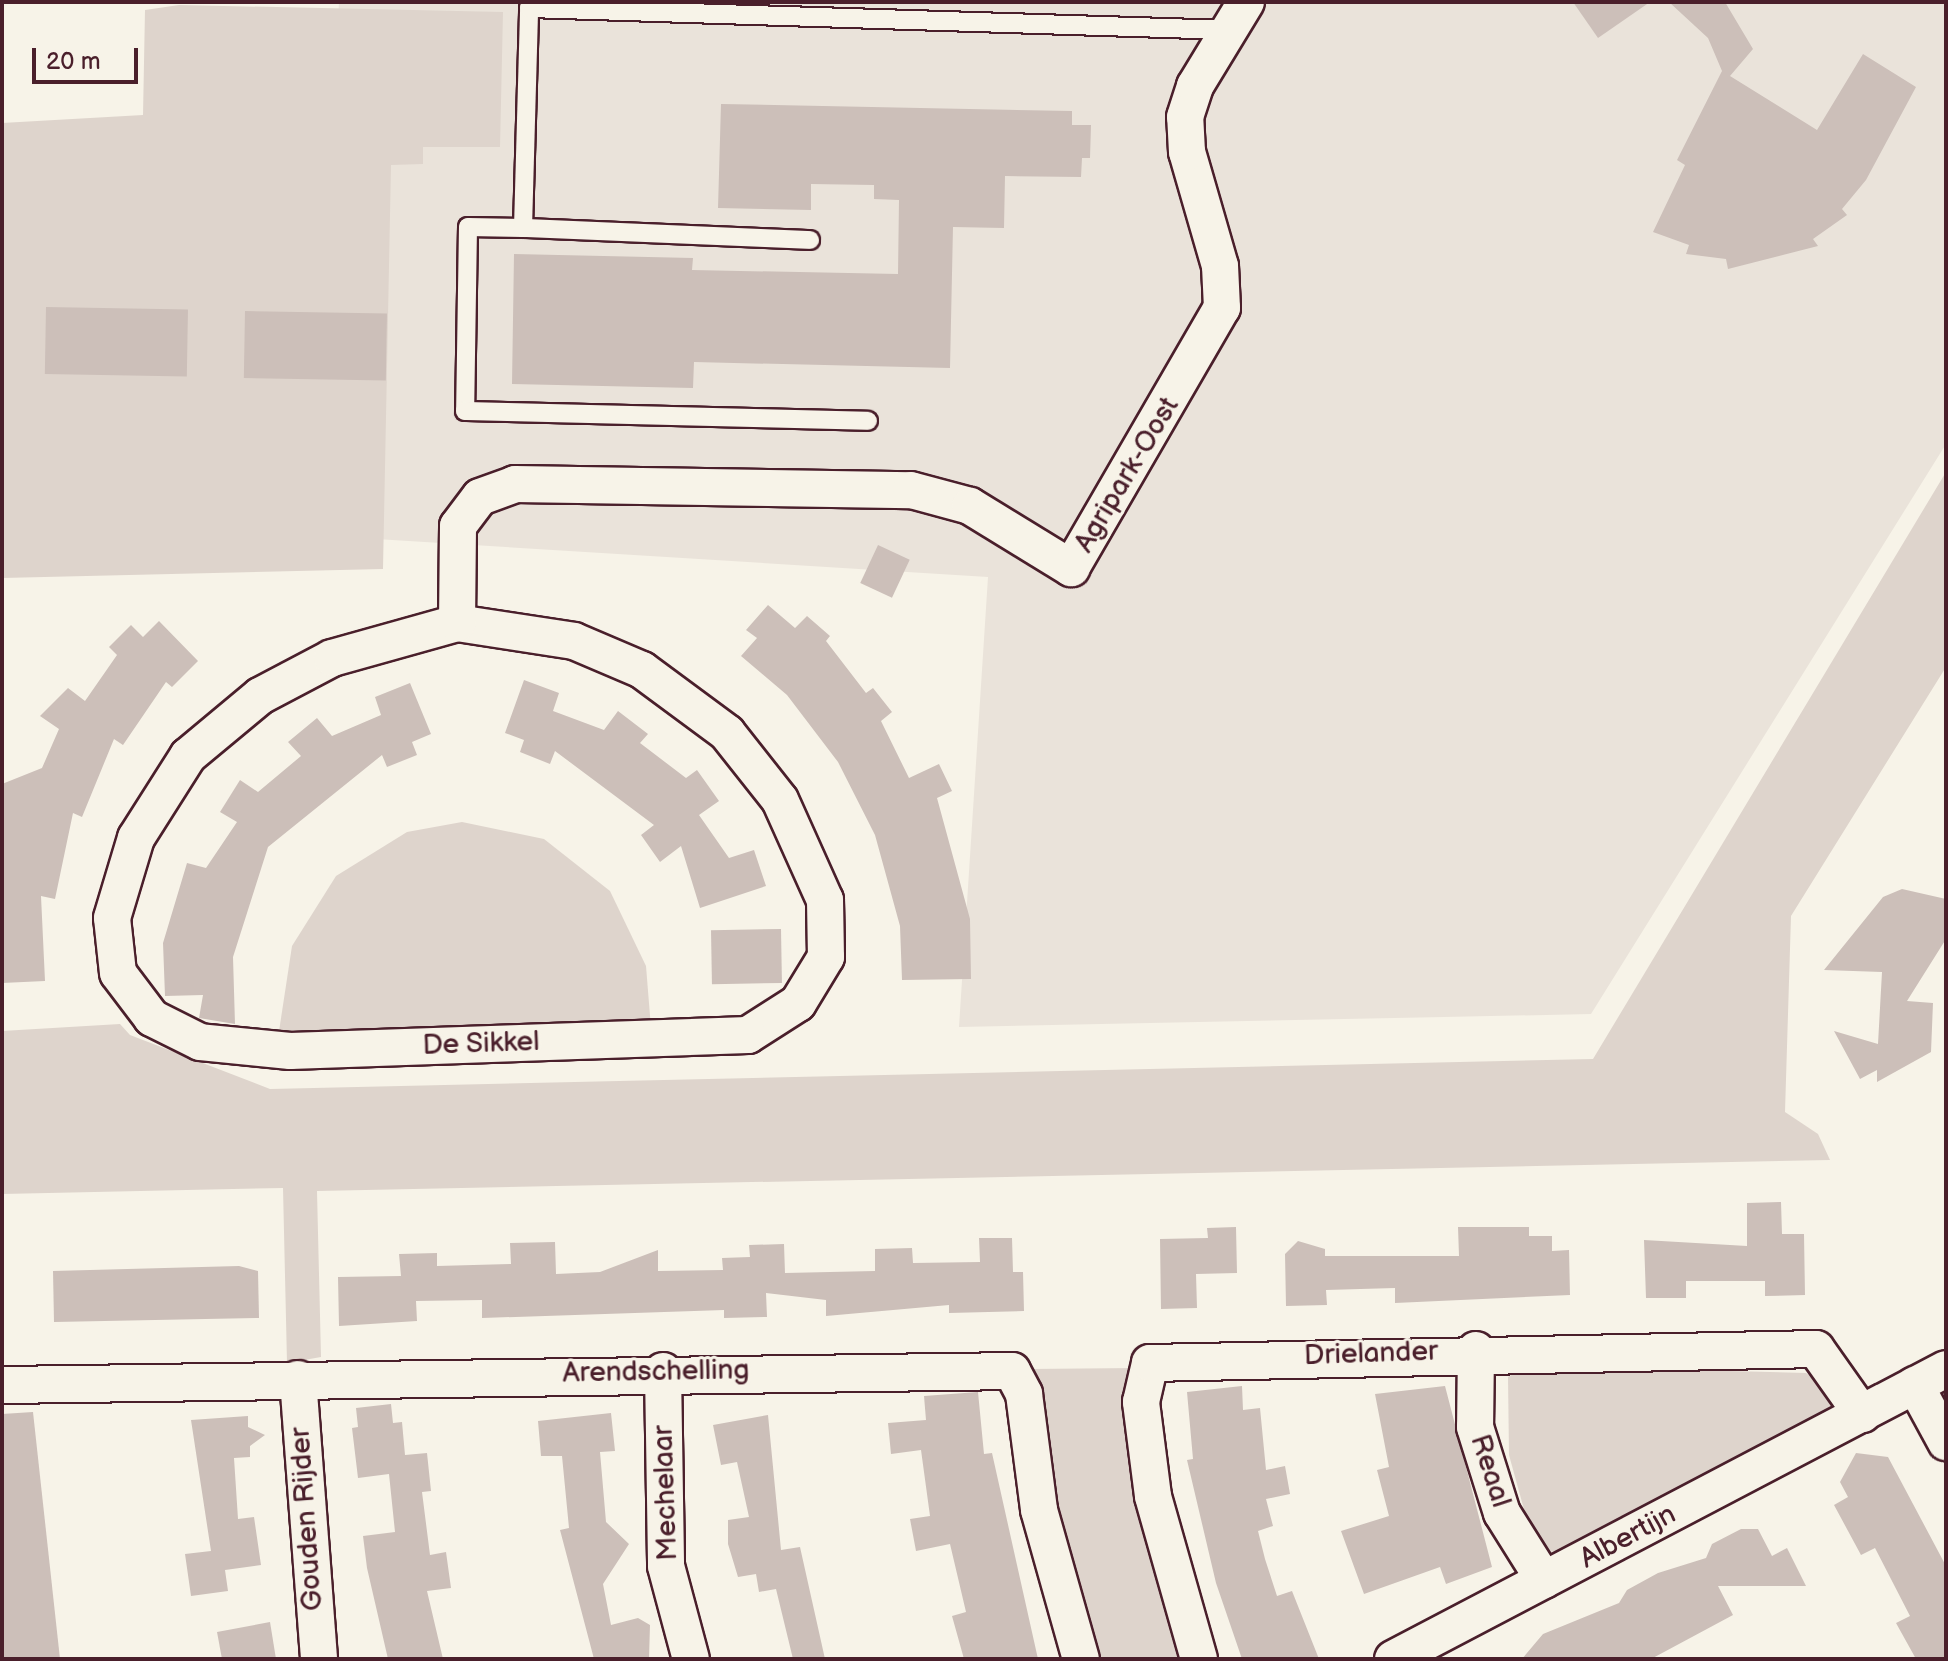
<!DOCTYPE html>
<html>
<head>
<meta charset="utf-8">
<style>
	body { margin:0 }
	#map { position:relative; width:1948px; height:1661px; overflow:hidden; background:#f7f3e8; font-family:"Balsamiq Sans",sans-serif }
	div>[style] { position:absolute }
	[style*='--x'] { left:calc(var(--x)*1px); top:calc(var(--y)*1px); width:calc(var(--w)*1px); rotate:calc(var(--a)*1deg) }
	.built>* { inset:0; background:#eae3da }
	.green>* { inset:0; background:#ded4cc }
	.building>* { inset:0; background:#ccbfb9; transform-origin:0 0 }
	.roads { filter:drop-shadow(2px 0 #4a1f2b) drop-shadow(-2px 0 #4a1f2b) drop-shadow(0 2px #4a1f2b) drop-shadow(0 -2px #4a1f2b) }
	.lane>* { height:18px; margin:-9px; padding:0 9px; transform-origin:9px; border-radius:9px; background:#f7f3e8 }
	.street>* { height:36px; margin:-18px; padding:0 18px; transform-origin:18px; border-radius:18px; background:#f7f3e8 }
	span { translate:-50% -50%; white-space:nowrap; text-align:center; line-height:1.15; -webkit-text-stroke:6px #f7f3e8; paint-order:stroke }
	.street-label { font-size:28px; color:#4a1f2b }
	.frame { position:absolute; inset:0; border:4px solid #4a1f2b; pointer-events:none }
	.scale { position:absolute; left:32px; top:48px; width:106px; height:36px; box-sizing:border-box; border:4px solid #4a1f2b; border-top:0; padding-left:10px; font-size:24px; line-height:28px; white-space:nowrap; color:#4a1f2b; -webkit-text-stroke:6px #f7f3e8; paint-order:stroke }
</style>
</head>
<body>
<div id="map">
	<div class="built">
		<div style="clip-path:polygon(339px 2px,1946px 2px,1946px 444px,1591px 1014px,959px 1027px,988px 577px,311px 535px)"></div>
	</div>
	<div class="green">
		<div style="clip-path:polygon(179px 5px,503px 12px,500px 147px,423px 147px,423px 164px,391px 165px,383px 569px,2px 578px,2px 123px,143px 115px,145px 10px)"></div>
		<div style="clip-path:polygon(1946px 472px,1946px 667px,1791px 916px,1785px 1112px,1818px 1134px,1830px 1160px,317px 1191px,321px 1357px,287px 1363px,283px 1188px,2px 1194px,2px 1031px,120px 1024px,130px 1035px,270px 1089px,1593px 1059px)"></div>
		<div style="clip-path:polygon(462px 822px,544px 839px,610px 891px,646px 966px,651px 1028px,278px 1038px,292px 946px,336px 876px,407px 832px)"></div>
		<div style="clip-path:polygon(1526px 1366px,1806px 1373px,1829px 1389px,1832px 1404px,1824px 1418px,1579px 1546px,1550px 1552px,1525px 1513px,1509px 1455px,1508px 1377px)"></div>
		<div style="clip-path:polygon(1137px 1368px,1187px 1659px,1096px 1659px,1057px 1523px,1028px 1369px)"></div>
	</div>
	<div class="building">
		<div style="clip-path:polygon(1573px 2px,1650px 2px,1598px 38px)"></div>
		<div style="clip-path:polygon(1669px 2px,1725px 2px,1753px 49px,1730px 76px,1817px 130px,1863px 54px,1916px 87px,1866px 180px,1842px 209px,1847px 215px,1813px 239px,1818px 246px,1728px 269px,1726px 259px,1686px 254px,1689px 245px,1653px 232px,1685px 165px,1677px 160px,1722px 71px,1708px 38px)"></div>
		<div style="clip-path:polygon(721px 104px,1072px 111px,1072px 125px,1091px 125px,1090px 158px,1082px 158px,1081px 177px,1005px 176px,1004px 228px,953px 227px,950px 368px,694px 362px,693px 388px,512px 384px,514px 254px,693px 258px,692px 270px,898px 274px,899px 200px,874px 199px,874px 185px,811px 184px,811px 210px,718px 208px)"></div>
		<div style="left:46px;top:307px;width:142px;height:67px;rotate:1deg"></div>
		<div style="left:245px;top:311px;width:142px;height:67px;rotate:1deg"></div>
		<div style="left:878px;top:545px;width:35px;height:42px;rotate:25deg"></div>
		<div style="clip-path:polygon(768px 605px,795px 628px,807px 616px,830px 636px,826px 641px,866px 693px,873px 688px,892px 712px,881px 721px,909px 778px,939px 764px,952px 791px,937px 798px,970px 919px,971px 979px,902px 980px,900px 926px,875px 835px,838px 762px,787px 695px,741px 656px,757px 638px,746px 630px)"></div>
		<div style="clip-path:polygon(159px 621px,198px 661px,172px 687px,166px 682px,123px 745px,114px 739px,82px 817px,73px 813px,55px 899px,41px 896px,45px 981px,2px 983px,2px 784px,42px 768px,59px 729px,40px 716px,68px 688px,85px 701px,117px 655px,109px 647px,131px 625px,143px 637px)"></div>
		<div style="clip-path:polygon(524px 680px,559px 693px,553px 711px,604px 730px,618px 711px,648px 734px,640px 743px,686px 778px,697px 770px,719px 801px,699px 815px,729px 858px,754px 850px,766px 886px,700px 908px,681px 846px,660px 862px,641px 835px,654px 825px,555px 751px,550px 764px,520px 752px,524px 740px,505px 733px)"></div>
		<div style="clip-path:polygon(410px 683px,431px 734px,412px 742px,417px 755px,387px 767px,382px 755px,268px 847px,233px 957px,235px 1024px,199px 1018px,203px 995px,165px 996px,163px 943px,187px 863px,206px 868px,237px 822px,220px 812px,240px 780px,258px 792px,301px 756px,288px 742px,317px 718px,332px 736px,381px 715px,375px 697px)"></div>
		<div style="clip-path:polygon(1902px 889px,1946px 899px,1946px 939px,1907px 1001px,1933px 1003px,1931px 1052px,1877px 1082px,1877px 1070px,1860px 1079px,1834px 1031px,1878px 1044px,1882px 972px,1824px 970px,1883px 897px)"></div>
		<div style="left:781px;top:929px;width:54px;height:70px;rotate:89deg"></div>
		<div style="clip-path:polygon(1781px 1202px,1782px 1234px,1804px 1234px,1805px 1295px,1765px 1296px,1765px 1281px,1686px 1281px,1686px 1298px,1646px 1298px,1644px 1240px,1747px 1246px,1747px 1203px)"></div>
		<div style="clip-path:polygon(1236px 1227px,1237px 1273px,1196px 1274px,1197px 1308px,1161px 1309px,1160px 1239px,1208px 1238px,1207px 1228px)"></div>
		<div style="clip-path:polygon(1458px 1227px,1529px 1227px,1529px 1236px,1552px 1236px,1552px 1251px,1569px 1250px,1570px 1295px,1395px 1303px,1395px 1288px,1326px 1290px,1327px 1305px,1286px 1306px,1285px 1254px,1298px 1241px,1325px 1249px,1325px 1256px,1459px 1256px)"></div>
		<div style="clip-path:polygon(979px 1238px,1012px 1238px,1013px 1272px,1023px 1272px,1024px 1311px,949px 1313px,949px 1305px,826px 1316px,826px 1300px,766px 1293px,767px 1317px,724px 1318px,724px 1310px,482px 1318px,482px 1300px,416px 1301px,417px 1321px,339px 1326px,338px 1277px,401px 1276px,399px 1254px,437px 1253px,437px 1266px,511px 1264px,510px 1243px,555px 1242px,556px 1274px,600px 1272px,658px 1250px,658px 1271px,723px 1270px,722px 1258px,750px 1257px,749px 1245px,784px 1244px,785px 1273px,875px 1271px,875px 1249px,912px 1248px,913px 1263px,980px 1262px)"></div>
		<div style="clip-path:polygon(239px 1266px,258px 1271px,259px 1318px,54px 1322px,53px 1271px)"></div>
		<div style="clip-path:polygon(1242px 1386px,1243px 1410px,1260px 1408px,1266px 1470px,1285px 1466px,1290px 1494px,1266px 1499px,1273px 1526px,1258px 1531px,1265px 1559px,1277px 1596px,1292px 1591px,1319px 1659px,1242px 1659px,1216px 1583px,1187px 1460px,1193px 1459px,1187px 1392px)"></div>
		<div style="clip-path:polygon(1445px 1386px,1492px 1567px,1446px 1584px,1440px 1567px,1364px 1594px,1341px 1531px,1389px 1516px,1377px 1470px,1389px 1467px,1375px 1394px)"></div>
		<div style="clip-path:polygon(978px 1392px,984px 1454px,992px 1453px,1038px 1659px,964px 1659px,952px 1616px,966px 1612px,950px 1544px,916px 1551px,910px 1519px,930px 1516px,921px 1450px,891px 1454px,888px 1423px,926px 1420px,924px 1396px)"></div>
		<div style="clip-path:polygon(391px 1404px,393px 1423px,402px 1422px,405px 1455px,427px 1453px,431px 1491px,422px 1492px,430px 1555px,446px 1552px,451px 1588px,427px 1591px,443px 1659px,388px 1659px,367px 1568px,363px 1536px,395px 1532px,389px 1474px,358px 1478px,352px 1428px,358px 1427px,356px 1408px)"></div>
		<div style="clip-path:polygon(33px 1412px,60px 1659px,2px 1659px,2px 1414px)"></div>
		<div style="clip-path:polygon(611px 1413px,615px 1451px,600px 1452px,606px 1522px,629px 1544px,603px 1584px,611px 1625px,638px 1618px,650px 1625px,649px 1659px,594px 1659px,560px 1530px,569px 1528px,562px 1456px,541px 1456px,538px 1421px)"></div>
		<div style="clip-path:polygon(768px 1415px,781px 1550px,800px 1547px,825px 1659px,793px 1659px,776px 1589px,759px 1592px,756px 1574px,738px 1577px,728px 1544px,728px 1520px,749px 1517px,737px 1462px,721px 1465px,713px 1425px)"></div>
		<div style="clip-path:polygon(248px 1416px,248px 1427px,265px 1435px,250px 1446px,250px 1457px,234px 1458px,238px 1519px,254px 1517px,261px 1565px,225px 1570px,228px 1591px,191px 1596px,185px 1554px,211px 1551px,191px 1420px)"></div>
		<div style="clip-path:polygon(1856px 1453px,1888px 1457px,1946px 1566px,1946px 1659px,1916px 1659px,1896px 1623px,1910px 1616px,1875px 1548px,1861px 1555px,1834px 1505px,1848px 1497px,1840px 1482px)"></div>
		<div style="clip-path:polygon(1741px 1529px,1758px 1529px,1772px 1556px,1787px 1548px,1806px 1586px,1718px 1586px,1733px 1615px,1651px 1659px,1522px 1659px,1543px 1634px,1619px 1603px,1627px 1590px,1658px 1573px,1706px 1558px,1712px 1544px)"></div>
		<div style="clip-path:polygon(270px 1622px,276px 1659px,222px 1659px,217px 1632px)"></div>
	</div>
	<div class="roads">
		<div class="lane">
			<div style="--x:523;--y:228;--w:55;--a:-179"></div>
			<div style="--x:468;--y:227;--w:184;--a:90.9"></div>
			<div style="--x:465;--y:411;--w:403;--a:1.4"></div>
			<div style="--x:810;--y:240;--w:287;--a:-177.6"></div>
			<div style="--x:523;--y:228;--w:220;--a:-88.4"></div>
			<div style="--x:529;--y:8;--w:700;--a:1.8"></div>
		</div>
		<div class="street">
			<div style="--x:457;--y:623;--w:118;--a:8.7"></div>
			<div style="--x:574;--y:641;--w:74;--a:23.1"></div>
			<div style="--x:642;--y:670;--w:106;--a:36.5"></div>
			<div style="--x:727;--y:733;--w:85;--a:51.7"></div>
			<div style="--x:780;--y:800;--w:110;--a:65.8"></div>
			<div style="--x:825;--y:900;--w:57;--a:89"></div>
			<div style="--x:826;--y:957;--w:54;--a:121.3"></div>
			<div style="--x:798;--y:1003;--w:59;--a:147.4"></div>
			<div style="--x:748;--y:1035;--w:458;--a:178"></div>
			<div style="--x:290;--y:1051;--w:90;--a:-174.3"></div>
			<div style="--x:200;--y:1042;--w:54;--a:-153.4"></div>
			<div style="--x:152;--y:1018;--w:56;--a:-127.1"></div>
			<div style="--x:118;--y:973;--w:55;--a:-96.2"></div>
			<div style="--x:112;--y:918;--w:84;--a:-73.3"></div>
			<div style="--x:136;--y:838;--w:97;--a:-57.6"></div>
			<div style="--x:188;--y:756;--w:94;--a:-39.8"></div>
			<div style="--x:260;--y:696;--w:81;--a:-27.8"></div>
			<div style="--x:332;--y:658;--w:130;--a:-15.6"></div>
			<div style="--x:457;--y:623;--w:97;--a:-89.4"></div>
			<div style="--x:458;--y:526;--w:36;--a:-53"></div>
			<div style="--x:480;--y:497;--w:37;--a:-20"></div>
			<div style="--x:515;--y:484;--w:396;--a:0.9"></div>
			<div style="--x:911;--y:490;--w:61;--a:15.2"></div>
			<div style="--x:970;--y:506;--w:119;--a:31.5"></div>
			<div style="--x:1071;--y:568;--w:301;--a:-59.9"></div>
			<div style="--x:1222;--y:308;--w:42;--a:-92.7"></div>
			<div style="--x:1220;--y:266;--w:119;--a:-106.1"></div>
			<div style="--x:1187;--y:152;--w:35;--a:-93"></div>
			<div style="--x:1185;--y:117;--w:33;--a:-72"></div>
			<div style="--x:1195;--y:86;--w:98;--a:-58.7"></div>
			<div style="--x:1476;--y:1350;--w:77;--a:90.7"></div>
			<div style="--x:1475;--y:1427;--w:90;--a:72.6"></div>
			<div style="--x:1502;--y:1513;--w:79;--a:57.9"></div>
			<div style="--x:663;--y:1371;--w:195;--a:89.1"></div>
			<div style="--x:666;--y:1566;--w:96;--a:75"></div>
			<div style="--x:298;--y:1379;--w:281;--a:85.7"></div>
			<div style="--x:2;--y:1385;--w:1010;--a:-0.79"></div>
			<div style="--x:1012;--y:1371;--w:26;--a:62"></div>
			<div style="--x:1024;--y:1394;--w:117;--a:82.6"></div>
			<div style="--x:1039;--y:1510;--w:155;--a:74.3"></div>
			<div style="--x:1915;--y:1385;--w:65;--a:61.5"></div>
			<div style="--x:1199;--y:1659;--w:169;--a:-105.8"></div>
			<div style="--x:1153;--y:1496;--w:95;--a:-97.3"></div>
			<div style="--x:1141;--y:1402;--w:40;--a:-77"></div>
			<div style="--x:1150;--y:1363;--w:666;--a:-1.2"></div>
			<div style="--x:1816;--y:1349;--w:80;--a:54.7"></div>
			<div style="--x:1393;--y:1659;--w:624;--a:-27.67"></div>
		</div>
	</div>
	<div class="street-label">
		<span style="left:1127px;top:475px;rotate:-59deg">Agripark-Oost</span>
		<span style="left:481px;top:1044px;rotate:-2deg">De Sikkel</span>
		<span style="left:1371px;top:1354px;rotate:-2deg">Drielander</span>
		<span style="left:656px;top:1372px;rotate:-1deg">Arendschelling</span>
		<span style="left:1490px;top:1471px;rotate:72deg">Reaal</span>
		<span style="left:666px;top:1493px;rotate:-92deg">Mechelaar</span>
		<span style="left:307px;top:1519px;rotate:-94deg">Gouden Rijder</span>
		<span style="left:1628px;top:1537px;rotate:-28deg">Albertijn</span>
	</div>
	<div class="frame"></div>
	<div class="scale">20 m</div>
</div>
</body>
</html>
